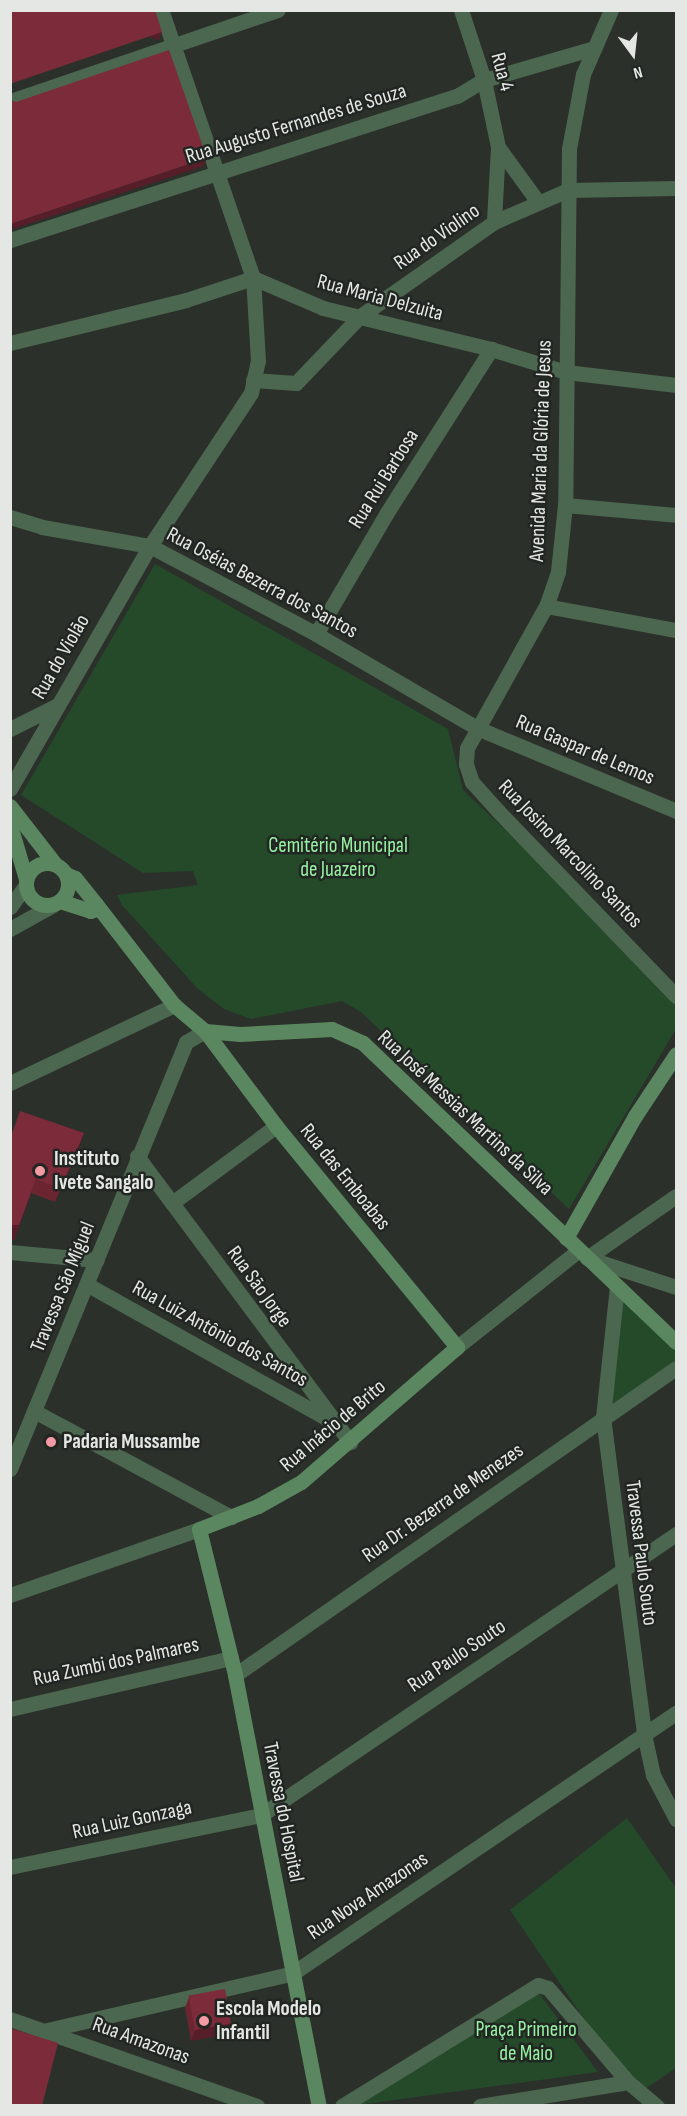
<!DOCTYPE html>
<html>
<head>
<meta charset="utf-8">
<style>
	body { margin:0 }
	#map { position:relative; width:687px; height:2116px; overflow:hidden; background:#2b302b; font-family:"Sofia Sans Condensed",sans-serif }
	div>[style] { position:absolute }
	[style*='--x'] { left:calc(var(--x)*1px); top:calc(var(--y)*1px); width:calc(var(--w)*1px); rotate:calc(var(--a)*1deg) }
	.green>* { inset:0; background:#254a2a }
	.street>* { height:15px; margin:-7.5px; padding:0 7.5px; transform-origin:7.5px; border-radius:7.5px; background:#4c674f }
	.secondary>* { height:15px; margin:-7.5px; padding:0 7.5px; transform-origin:7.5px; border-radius:7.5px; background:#5b8760 }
	.secondary>.ring { margin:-7.5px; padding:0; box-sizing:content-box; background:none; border:15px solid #5b8760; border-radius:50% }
	.wall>* { inset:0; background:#6a2531 }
	.shaded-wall>* { inset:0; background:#561e28; transform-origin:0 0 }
	.building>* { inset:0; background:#7b2b39; transform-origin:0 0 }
	.dots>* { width:16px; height:16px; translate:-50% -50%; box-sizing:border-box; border:3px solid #212622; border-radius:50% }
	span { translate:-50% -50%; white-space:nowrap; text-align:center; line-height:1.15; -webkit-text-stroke:5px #212622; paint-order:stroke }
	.street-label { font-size:21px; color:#e4e7e4 }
	.park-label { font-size:21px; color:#96f2a2 }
	.poi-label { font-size:21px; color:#e4e7e4; font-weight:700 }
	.left { translate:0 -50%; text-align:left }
	.frame { position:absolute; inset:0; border:12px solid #e4e7e4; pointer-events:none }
	.north { position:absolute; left:603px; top:24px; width:60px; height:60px; -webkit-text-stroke:4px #212622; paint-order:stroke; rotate:165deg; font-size:16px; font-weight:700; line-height:24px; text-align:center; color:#e4e7e4 }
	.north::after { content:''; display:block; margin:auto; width:21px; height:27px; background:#e4e7e4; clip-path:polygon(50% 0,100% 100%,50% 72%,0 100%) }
</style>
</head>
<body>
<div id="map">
	<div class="green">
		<div style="clip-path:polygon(155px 564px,448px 729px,463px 790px,676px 992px,676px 1029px,569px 1209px,361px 1012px,342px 1001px,251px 1019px,224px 1009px,198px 989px,122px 905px,117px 895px,198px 885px,193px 871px,143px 873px,21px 795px)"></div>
		<div style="clip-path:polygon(617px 1286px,676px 1342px,676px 1368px,603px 1417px)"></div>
		<div style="clip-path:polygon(627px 1818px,676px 1888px,676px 2068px,636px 2095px,510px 1910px)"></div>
		<div style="clip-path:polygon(535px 1988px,598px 2072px,351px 2106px)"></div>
	</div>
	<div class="street">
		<div style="--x:461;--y:10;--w:74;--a:71.8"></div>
		<div style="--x:484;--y:80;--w:68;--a:78.2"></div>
		<div style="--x:498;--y:147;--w:75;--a:93.1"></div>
		<div style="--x:611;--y:10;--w:70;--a:113.6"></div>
		<div style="--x:583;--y:74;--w:76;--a:100.6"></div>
		<div style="--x:569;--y:149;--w:356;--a:90.6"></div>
		<div style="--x:565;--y:505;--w:67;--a:96"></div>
		<div style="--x:558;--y:572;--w:36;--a:109"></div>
		<div style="--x:546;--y:606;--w:162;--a:119.1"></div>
		<div style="--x:467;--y:748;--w:16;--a:94"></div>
		<div style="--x:466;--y:764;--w:19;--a:72"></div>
		<div style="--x:472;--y:782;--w:39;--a:48"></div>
		<div style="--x:498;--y:811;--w:257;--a:46.1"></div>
		<div style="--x:10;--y:101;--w:283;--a:-18.8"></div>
		<div style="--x:498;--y:147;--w:68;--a:54"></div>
		<div style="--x:10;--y:240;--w:470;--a:-17.9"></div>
		<div style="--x:457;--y:96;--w:31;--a:-31"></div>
		<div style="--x:484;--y:80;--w:115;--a:-16.2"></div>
		<div style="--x:10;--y:343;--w:181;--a:-13.7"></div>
		<div style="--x:186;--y:300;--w:71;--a:-18.2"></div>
		<div style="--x:253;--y:278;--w:76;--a:23.2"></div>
		<div style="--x:323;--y:308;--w:173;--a:13.7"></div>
		<div style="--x:491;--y:349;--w:78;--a:17"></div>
		<div style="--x:566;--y:372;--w:111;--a:6.7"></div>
		<div style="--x:253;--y:380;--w:43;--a:4"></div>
		<div style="--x:296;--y:383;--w:91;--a:-46.3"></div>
		<div style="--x:359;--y:317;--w:165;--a:-35.1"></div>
		<div style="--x:494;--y:222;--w:81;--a:-23.4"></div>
		<div style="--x:568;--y:190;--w:108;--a:-1.1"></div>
		<div style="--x:565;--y:505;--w:111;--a:5.1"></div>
		<div style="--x:10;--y:517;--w:34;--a:17"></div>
		<div style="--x:42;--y:527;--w:110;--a:10"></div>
		<div style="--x:150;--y:546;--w:188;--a:27.9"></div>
		<div style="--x:316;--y:634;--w:186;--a:30.3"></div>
		<div style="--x:477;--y:728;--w:216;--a:22.6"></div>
		<div style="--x:546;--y:606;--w:132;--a:10.5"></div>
		<div style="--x:316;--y:634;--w:139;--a:-59.7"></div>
		<div style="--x:386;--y:514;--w:196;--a:-57.5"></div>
		<div style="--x:10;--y:729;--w:54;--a:-26.6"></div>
		<div style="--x:10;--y:789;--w:280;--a:-60.1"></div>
		<div style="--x:150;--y:546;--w:183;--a:-56.6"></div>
		<div style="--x:251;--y:393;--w:33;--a:-78"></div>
		<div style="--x:258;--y:361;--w:83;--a:-93.4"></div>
		<div style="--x:253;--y:278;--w:283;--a:-108.9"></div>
		<div style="--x:10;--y:907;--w:26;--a:-54"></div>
		<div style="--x:10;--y:929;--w:49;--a:-29.2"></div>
		<div style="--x:10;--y:1083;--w:182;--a:-25.4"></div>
		<div style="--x:137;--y:1156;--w:357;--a:53.3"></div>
		<div style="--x:172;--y:1203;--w:129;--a:-36.5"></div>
		<div style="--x:10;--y:1252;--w:87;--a:5.3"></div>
		<div style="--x:587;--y:1258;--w:108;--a:-34.9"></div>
		<div style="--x:587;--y:1258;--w:94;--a:18"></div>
		<div style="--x:88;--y:1285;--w:273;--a:29.2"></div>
		<div style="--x:617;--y:1286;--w:132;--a:96.1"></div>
		<div style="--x:603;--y:1417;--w:320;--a:82.6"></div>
		<div style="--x:644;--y:1734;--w:42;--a:77.6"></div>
		<div style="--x:653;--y:1775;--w:50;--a:62.4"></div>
		<div style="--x:457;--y:1347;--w:156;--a:-38.5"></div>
		<div style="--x:34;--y:1411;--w:224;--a:28.3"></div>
		<div style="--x:10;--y:1469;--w:462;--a:-67.6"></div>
		<div style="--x:186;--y:1042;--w:22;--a:-30"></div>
		<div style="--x:10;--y:1595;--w:200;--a:-19.2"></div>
		<div style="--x:235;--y:1675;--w:537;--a:-34.84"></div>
		<div style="--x:10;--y:1709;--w:227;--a:-13"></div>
		<div style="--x:10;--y:1867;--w:256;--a:-11.7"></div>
		<div style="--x:261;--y:1815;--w:501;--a:-34.1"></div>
		<div style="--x:10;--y:2019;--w:262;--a:19.4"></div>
		<div style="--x:47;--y:2030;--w:253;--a:-13"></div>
		<div style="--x:293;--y:1973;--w:463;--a:-34.2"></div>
		<div style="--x:342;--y:2106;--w:230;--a:-31.7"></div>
		<div style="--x:538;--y:1985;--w:10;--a:17"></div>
		<div style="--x:548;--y:1988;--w:123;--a:49.6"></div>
		<div style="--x:628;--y:2082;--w:38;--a:40"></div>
		<div style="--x:480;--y:2106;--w:150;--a:-9.2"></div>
	</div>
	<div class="secondary">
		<div style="--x:10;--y:806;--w:73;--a:52.2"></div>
		<div style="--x:10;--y:825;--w:56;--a:73.5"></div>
		<div class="ring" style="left:26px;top:863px;width:27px;height:27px"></div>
		<div style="--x:66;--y:874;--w:10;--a:24"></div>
		<div style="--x:75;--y:878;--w:33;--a:51"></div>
		<div style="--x:96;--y:904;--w:128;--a:52.3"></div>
		<div style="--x:174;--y:1005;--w:40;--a:40"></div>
		<div style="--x:205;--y:1031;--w:35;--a:5"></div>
		<div style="--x:240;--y:1034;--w:92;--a:-3.1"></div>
		<div style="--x:332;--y:1029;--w:34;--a:24"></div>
		<div style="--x:363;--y:1043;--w:433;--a:43.7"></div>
		<div style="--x:60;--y:901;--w:32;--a:18"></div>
		<div style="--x:90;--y:911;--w:7;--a:-16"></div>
		<div style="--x:205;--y:1031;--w:119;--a:53.2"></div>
		<div style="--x:276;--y:1126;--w:286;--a:50.7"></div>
		<div style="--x:457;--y:1347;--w:206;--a:139.1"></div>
		<div style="--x:301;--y:1482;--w:49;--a:150.8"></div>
		<div style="--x:258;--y:1506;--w:63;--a:158.7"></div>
		<div style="--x:199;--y:1529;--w:150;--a:76.1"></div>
		<div style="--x:235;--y:1675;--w:439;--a:79"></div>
		<div style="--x:566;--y:1238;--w:140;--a:-60.5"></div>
		<div style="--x:635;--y:1116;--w:74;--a:-56.5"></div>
	</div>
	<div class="wall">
		<div style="clip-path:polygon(10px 1138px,79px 1148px,55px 1202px,31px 1193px,14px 1240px)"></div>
		<div style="clip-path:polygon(189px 1997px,227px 2034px,191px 2041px,185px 2008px)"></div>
	</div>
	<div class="shaded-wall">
		<div style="left:162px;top:32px;width:9px;height:161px;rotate:111deg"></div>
		<div style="clip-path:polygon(207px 158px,204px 166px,10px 230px,10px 224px)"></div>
		<div style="clip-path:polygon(84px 1133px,79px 1148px,55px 1202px,61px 1188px)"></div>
		<div style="clip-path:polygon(36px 1179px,14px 1240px,10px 1240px,10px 1225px)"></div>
		<div style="clip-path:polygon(231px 2023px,227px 2034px,191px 2041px,195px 2030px)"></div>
	</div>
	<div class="building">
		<div style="clip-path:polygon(10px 10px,155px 10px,162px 32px,10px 84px)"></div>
		<div style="clip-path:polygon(169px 50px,207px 158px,10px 224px,10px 100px,16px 102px)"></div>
		<div style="clip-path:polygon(20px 1111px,84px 1133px,61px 1188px,36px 1179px,19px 1225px,10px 1225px,10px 1139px)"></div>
		<div style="left:225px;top:1989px;width:35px;height:37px;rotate:80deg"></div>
		<div style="clip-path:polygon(10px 2028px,58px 2043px,42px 2106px,10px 2106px)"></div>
	</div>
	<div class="dots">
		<div style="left:40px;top:1171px;background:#f49aa4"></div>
		<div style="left:51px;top:1442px;background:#f49aa4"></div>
		<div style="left:204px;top:2021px;background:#f49aa4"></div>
	</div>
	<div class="street-label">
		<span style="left:502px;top:72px;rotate:75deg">Rua 4</span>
		<span style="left:296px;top:124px;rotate:-17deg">Rua Augusto Fernandes de Souza</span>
		<span style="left:437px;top:237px;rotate:-35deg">Rua do Violino</span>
		<span style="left:380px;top:298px;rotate:15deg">Rua Maria Delzuita</span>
		<span style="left:541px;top:451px;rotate:-88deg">Avenida Maria da Glória de Jesus</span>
		<span style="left:384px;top:479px;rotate:-58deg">Rua Rui Barbosa</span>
		<span style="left:262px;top:583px;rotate:28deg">Rua Oséias Bezerra dos Santos</span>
		<span style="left:61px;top:657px;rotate:-60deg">Rua do Violão</span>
		<span style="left:585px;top:750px;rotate:23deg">Rua Gaspar de Lemos</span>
		<span style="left:570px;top:854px;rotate:46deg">Rua Josino Marcolino Santos</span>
		<span style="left:465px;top:1113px;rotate:43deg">Rua José Messias Martins da Silva</span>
		<span style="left:345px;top:1177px;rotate:51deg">Rua das Emboabas</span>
		<span style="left:63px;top:1287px;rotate:-68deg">Travessa São Miguel</span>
		<span style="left:259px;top:1287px;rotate:54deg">Rua São Jorge</span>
		<span style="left:220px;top:1334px;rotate:29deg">Rua Luiz Antônio dos Santos</span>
		<span style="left:333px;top:1426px;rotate:-40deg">Rua Inácio de Brito</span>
		<span style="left:443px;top:1503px;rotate:-35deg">Rua Dr. Bezerra de Menezes</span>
		<span style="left:641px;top:1553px;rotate:83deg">Travessa Paulo Souto</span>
		<span style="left:457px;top:1656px;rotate:-34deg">Rua Paulo Souto</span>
		<span style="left:116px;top:1662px;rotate:-12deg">Rua Zumbi dos Palmares</span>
		<span style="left:283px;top:1812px;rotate:79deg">Travessa do Hospital</span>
		<span style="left:132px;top:1820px;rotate:-12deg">Rua Luiz Gonzaga</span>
		<span style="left:368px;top:1896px;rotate:-34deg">Rua Nova Amazonas</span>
		<span style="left:141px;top:2041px;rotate:20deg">Rua Amazonas</span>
	</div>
	<div class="park-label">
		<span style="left:338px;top:858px">Cemitério Municipal<br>de Juazeiro</span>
		<span style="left:526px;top:2042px">Praça Primeiro<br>de Maio</span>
	</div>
	<div class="poi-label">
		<span class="left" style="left:54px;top:1171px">Instituto<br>Ivete Sangalo</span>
		<span class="left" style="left:63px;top:1442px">Padaria Mussambe</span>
		<span class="left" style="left:216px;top:2021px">Escola Modelo<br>Infantil</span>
	</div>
	<div class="frame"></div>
	<div class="north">N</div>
</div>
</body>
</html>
